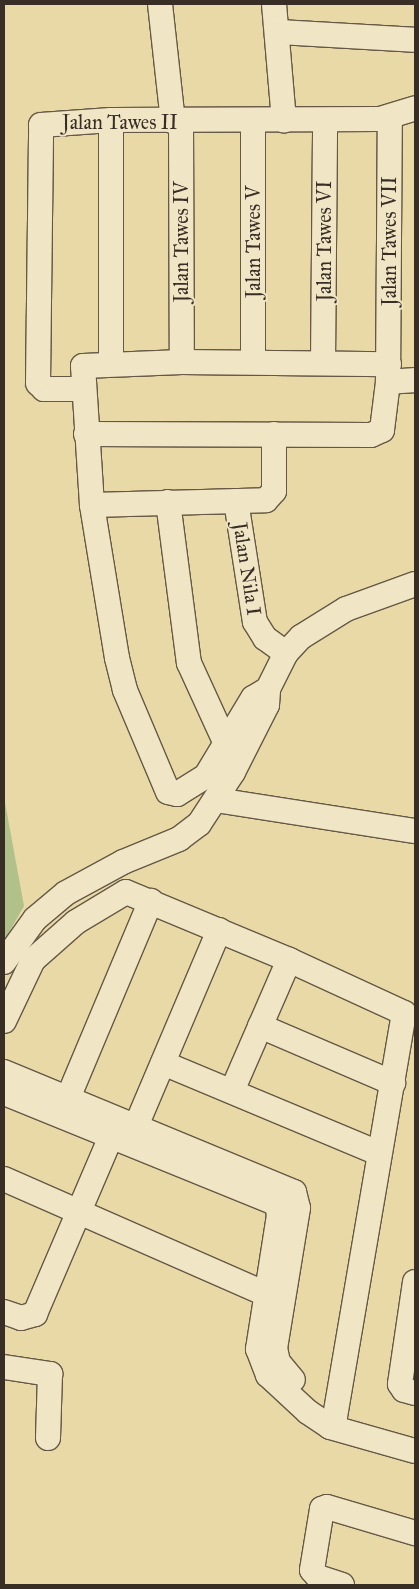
<!DOCTYPE html>
<html>
<head>
<meta charset="utf-8">
<style>
	body { margin:0 }
	#map { position:relative; width:419px; height:1589px; overflow:hidden; background:#e8d9a6; font-family:"IM FELL Great Primer",serif }
	div>[style] { position:absolute }
	[style*='--x'] { left:calc(var(--x)*1px); top:calc(var(--y)*1px); width:calc(var(--w)*1px); rotate:calc(var(--a)*1deg) }
	.green>* { inset:0; background:#b2c089 }
	.roads { filter:drop-shadow(1px 0 #655946) drop-shadow(-1px 0 #655946) drop-shadow(0 1px #655946) drop-shadow(0 -1px #655946) }
	.minor>* { height:24px; margin:-12px; padding:0 12px; transform-origin:12px; border-radius:12px; background:#f0e6c5 }
	span { translate:-50% -50%; white-space:nowrap; text-align:center; line-height:1.15; -webkit-text-stroke:4px #f0e6c5; paint-order:stroke }
	.street-label { font-size:20px; color:#392e26 }
	.frame { position:absolute; inset:0; border:5px solid #392e26; pointer-events:none }
</style>
</head>
<body>
<div id="map">
	<div class="green">
		<div style="clip-path:polygon(4px 797px,24px 906px,4px 941px)"></div>
	</div>
	<div class="roads">
		<div class="minor">
			<div style="--x:160;--y:4;--w:118;--a:83.7"></div>
			<div style="--x:274;--y:4;--w:117;--a:85.1"></div>
			<div style="--x:278;--y:32;--w:137;--a:3.3"></div>
			<div style="--x:181;--y:121;--w:241;--a:89.8"></div>
			<div style="--x:253;--y:122;--w:240;--a:90"></div>
			<div style="--x:111;--y:363;--w:243;--a:-90"></div>
			<div style="--x:323;--y:363;--w:243;--a:-89.5"></div>
			<div style="--x:388;--y:382;--w:27;--a:-4"></div>
			<div style="--x:83;--y:389;--w:39;--a:180"></div>
			<div style="--x:44;--y:389;--w:8;--a:-135"></div>
			<div style="--x:38;--y:383;--w:258;--a:-89.3"></div>
			<div style="--x:41;--y:125;--w:70;--a:-4.1"></div>
			<div style="--x:111;--y:120;--w:269;--a:-0.2"></div>
			<div style="--x:380;--y:119;--w:37;--a:-17"></div>
			<div style="--x:86;--y:434;--w:285;--a:0.2"></div>
			<div style="--x:371;--y:435;--w:12;--a:-24"></div>
			<div style="--x:382;--y:430;--w:48;--a:-82.9"></div>
			<div style="--x:388;--y:382;--w:264;--a:-89.6"></div>
			<div style="--x:236;--y:501;--w:122;--a:81.1"></div>
			<div style="--x:255;--y:622;--w:19;--a:58"></div>
			<div style="--x:265;--y:638;--w:26;--a:36"></div>
			<div style="--x:168;--y:502;--w:162;--a:82.6"></div>
			<div style="--x:189;--y:663;--w:89;--a:65.4"></div>
			<div style="--x:92;--y:505;--w:174;--a:-1.6"></div>
			<div style="--x:266;--y:500;--w:12;--a:-48"></div>
			<div style="--x:274;--y:491;--w:57;--a:-90"></div>
			<div style="--x:268;--y:689;--w:17;--a:149"></div>
			<div style="--x:253;--y:698;--w:91;--a:121.1"></div>
			<div style="--x:206;--y:776;--w:34;--a:148"></div>
			<div style="--x:177;--y:794;--w:9;--a:-167"></div>
			<div style="--x:168;--y:792;--w:111;--a:-112.9"></div>
			<div style="--x:125;--y:690;--w:33;--a:-104"></div>
			<div style="--x:117;--y:658;--w:155;--a:-99.3"></div>
			<div style="--x:92;--y:505;--w:139;--a:-93.7"></div>
			<div style="--x:83;--y:366;--w:99;--a:-2.3"></div>
			<div style="--x:182;--y:362;--w:207;--a:0.6"></div>
			<div style="--x:216;--y:800;--w:201;--a:8.9"></div>
			<div style="--x:4;--y:962;--w:53;--a:-54.2"></div>
			<div style="--x:35;--y:919;--w:40;--a:-40"></div>
			<div style="--x:66;--y:893;--w:65;--a:-28.5"></div>
			<div style="--x:123;--y:862;--w:61;--a:-22.3"></div>
			<div style="--x:179;--y:839;--w:25;--a:-37"></div>
			<div style="--x:199;--y:824;--w:62;--a:-56.8"></div>
			<div style="--x:233;--y:772;--w:75;--a:-63.1"></div>
			<div style="--x:267;--y:705;--w:16;--a:-86"></div>
			<div style="--x:268;--y:689;--w:40;--a:-63.4"></div>
			<div style="--x:286;--y:653;--w:22;--a:-47"></div>
			<div style="--x:301;--y:637;--w:53;--a:-31.9"></div>
			<div style="--x:346;--y:609;--w:73;--a:-19.9"></div>
			<div style="--x:4;--y:1021;--w:68;--a:-64.6"></div>
			<div style="--x:33;--y:960;--w:57;--a:-41.5"></div>
			<div style="--x:76;--y:922;--w:58;--a:-31"></div>
			<div style="--x:126;--y:892;--w:177;--a:22.6"></div>
			<div style="--x:289;--y:960;--w:127;--a:24.7"></div>
			<div style="--x:404;--y:1013;--w:410;--a:99.7"></div>
			<div style="--x:335;--y:1417;--w:11;--a:117"></div>
			<div style="--x:260;--y:1026;--w:145;--a:23.2"></div>
			<div style="--x:163;--y:1063;--w:233;--a:22.7"></div>
			<div style="--x:4;--y:1072;--w:314;--a:22.5"></div>
			<div style="--x:294;--y:1192;--w:16;--a:76"></div>
			<div style="--x:298;--y:1208;--w:142;--a:99.3"></div>
			<div style="--x:275;--y:1348;--w:14;--a:78"></div>
			<div style="--x:278;--y:1362;--w:23;--a:50"></div>
			<div style="--x:232;--y:1091;--w:143;--a:-66.5"></div>
			<div style="--x:4;--y:1093;--w:295;--a:22.1"></div>
			<div style="--x:277;--y:1204;--w:11;--a:80"></div>
			<div style="--x:279;--y:1215;--w:136;--a:98.9"></div>
			<div style="--x:258;--y:1349;--w:28;--a:69"></div>
			<div style="--x:268;--y:1375;--w:54;--a:42.8"></div>
			<div style="--x:308;--y:1412;--w:27;--a:34"></div>
			<div style="--x:330;--y:1427;--w:88;--a:15.8"></div>
			<div style="--x:68;--y:1098;--w:214;--a:-67.2"></div>
			<div style="--x:136;--y:1126;--w:213;--a:-67"></div>
			<div style="--x:4;--y:1179;--w:286;--a:23.7"></div>
			<div style="--x:415;--y:1282;--w:103;--a:98.4"></div>
			<div style="--x:400;--y:1384;--w:7;--a:56"></div>
			<div style="--x:404;--y:1390;--w:11;--a:15"></div>
			<div style="--x:4;--y:1312;--w:18;--a:19"></div>
			<div style="--x:21;--y:1318;--w:15;--a:-16"></div>
			<div style="--x:35;--y:1314;--w:208;--a:-66.8"></div>
			<div style="--x:4;--y:1367;--w:47;--a:8.7"></div>
			<div style="--x:50;--y:1374;--w:64;--a:91.8"></div>
			<div style="--x:342;--y:1585;--w:25;--a:-162"></div>
			<div style="--x:318;--y:1577;--w:9;--a:-131"></div>
			<div style="--x:312;--y:1570;--w:62;--a:-80.7"></div>
			<div style="--x:322;--y:1509;--w:5;--a:-22"></div>
			<div style="--x:327;--y:1507;--w:92;--a:16.5"></div>
		</div>
	</div>
	<div class="street-label">
		<span style="left:120px;top:122px">Jalan Tawes II</span>
		<span style="left:324px;top:241px;rotate:-90deg">Jalan Tawes VI</span>
		<span style="left:389px;top:241px;rotate:-90deg">Jalan Tawes VII</span>
		<span style="left:181px;top:242px;rotate:-90deg">Jalan Tawes IV</span>
		<span style="left:253px;top:242px;rotate:-90deg">Jalan Tawes V</span>
		<span style="left:247px;top:569px;rotate:81deg">Jalan Nila I</span>
	</div>
	<div class="frame"></div>
</div>
</body>
</html>
